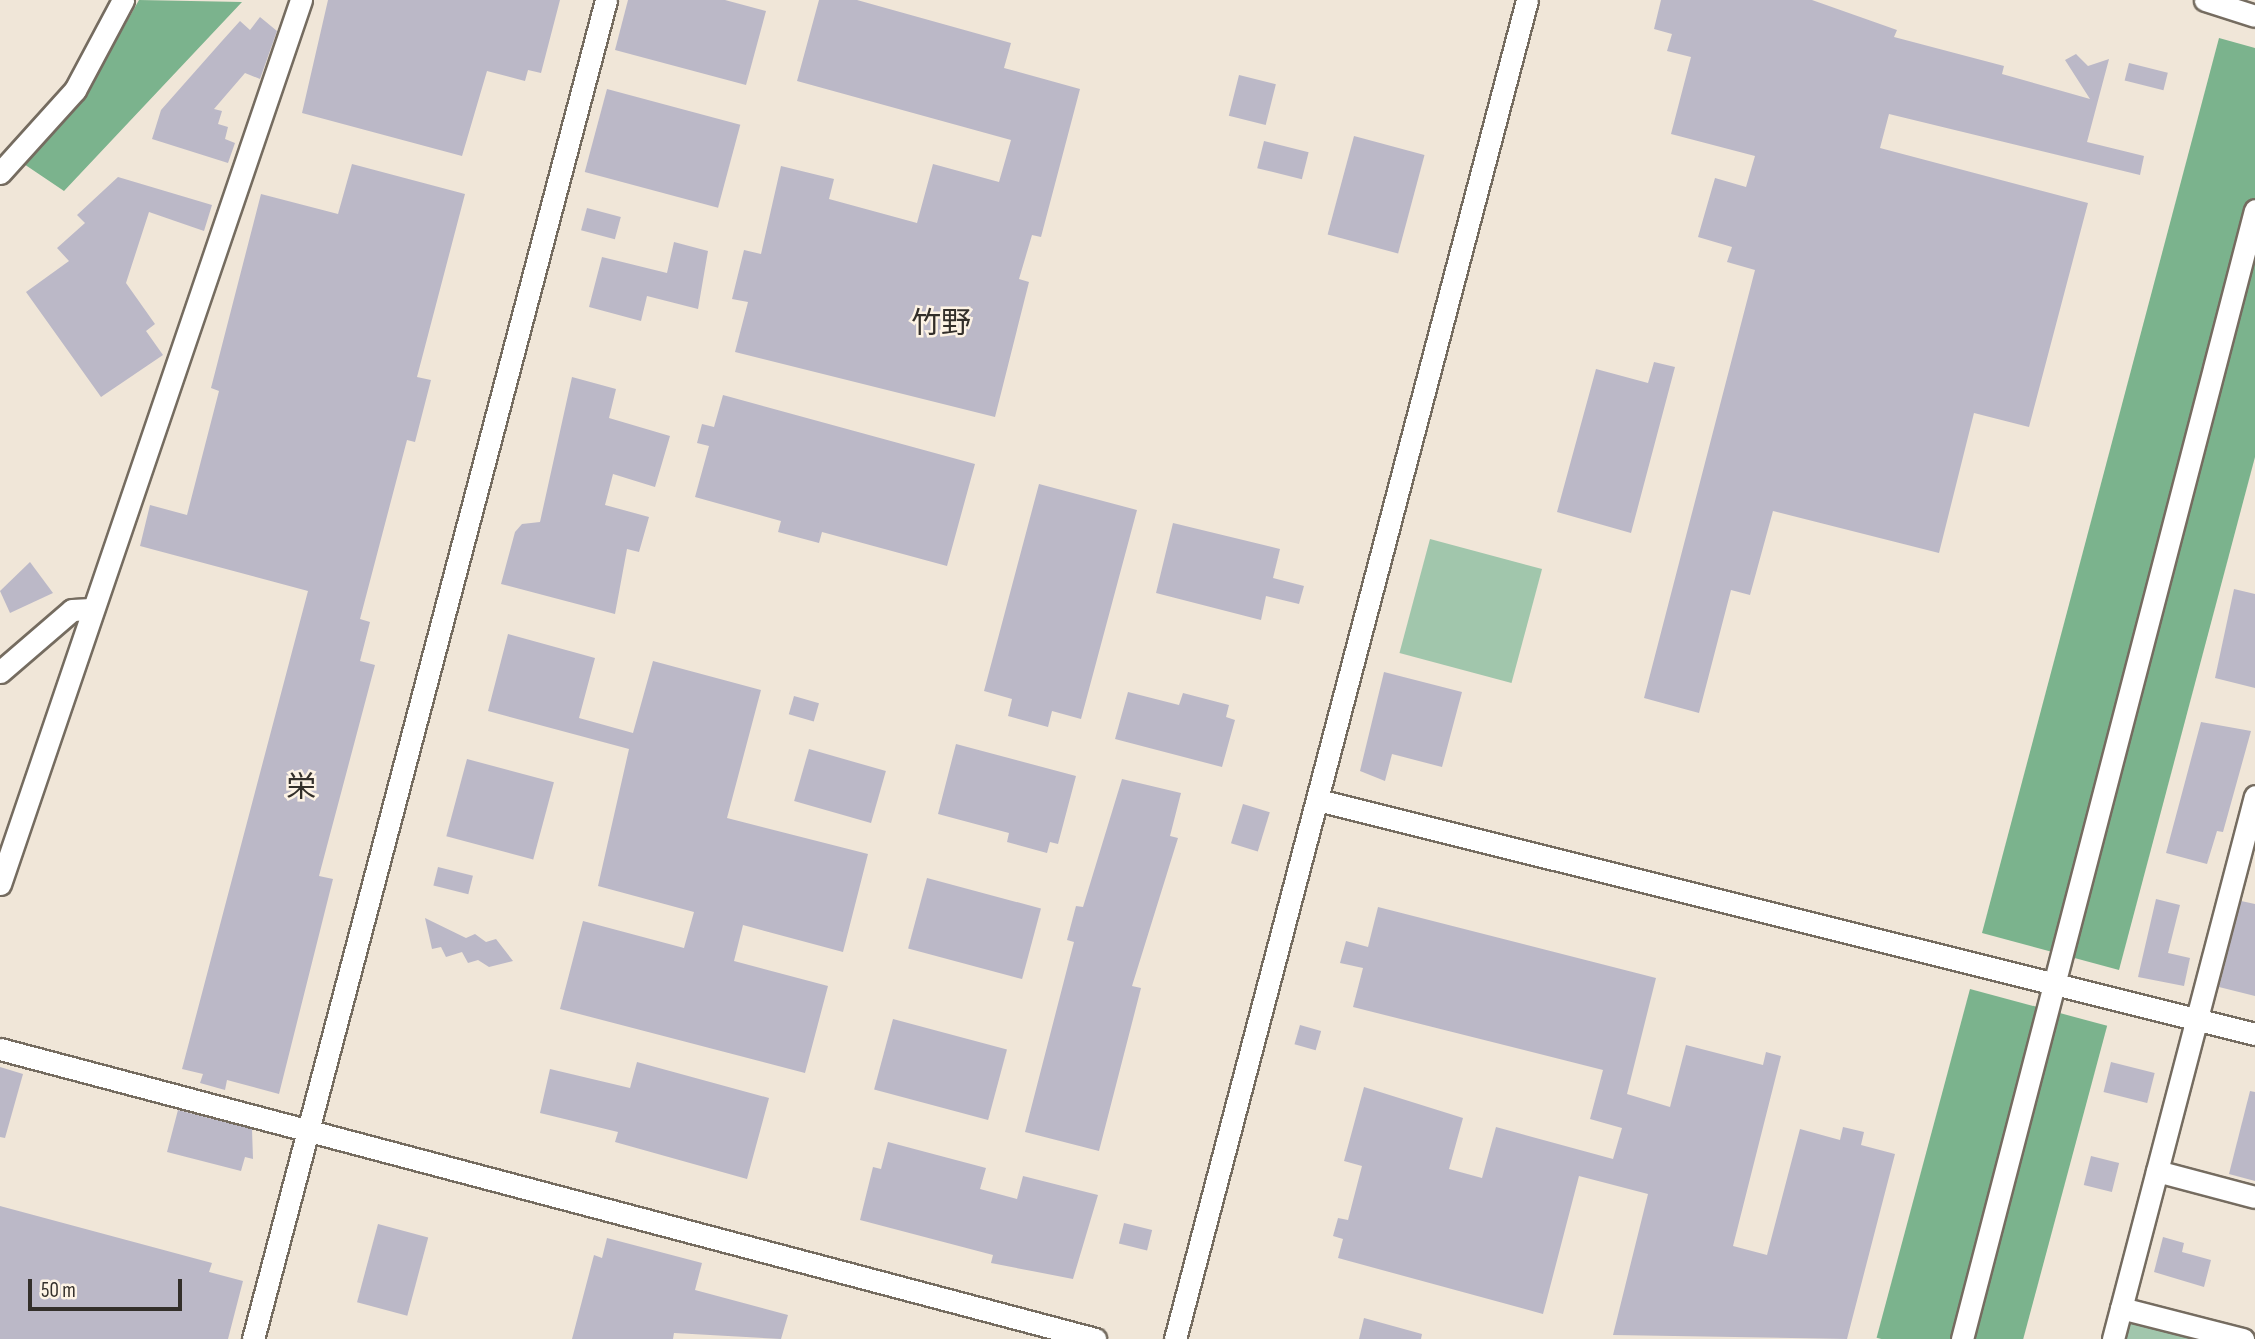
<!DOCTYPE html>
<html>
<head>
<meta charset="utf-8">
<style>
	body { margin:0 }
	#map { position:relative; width:2255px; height:1339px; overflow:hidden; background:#f0e6d8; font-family:"Sofia Sans Condensed","Noto Sans JP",sans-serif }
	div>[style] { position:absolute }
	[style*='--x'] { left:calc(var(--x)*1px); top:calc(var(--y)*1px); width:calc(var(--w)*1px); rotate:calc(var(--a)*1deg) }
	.green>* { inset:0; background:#a1c6ac; transform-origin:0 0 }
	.forest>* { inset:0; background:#7bb38d; transform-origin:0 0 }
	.building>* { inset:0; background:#bbb8c7; transform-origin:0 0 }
	.roads { filter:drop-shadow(2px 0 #756c60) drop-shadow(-2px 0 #756c60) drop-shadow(0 2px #756c60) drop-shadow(0 -2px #756c60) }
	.minor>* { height:21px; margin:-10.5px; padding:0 10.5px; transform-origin:10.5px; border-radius:10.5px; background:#fff }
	span { translate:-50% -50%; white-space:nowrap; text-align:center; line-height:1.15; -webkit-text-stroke:5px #fdf3e5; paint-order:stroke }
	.quarter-label { font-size:30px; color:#332f2a }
	.scale { position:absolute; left:28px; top:1279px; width:154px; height:32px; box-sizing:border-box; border:4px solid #332f2a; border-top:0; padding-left:9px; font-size:21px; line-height:24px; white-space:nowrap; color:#332f2a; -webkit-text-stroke:5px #fdf3e5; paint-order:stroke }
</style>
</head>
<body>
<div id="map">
	<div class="green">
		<div style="left:1430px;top:539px;width:116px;height:118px;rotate:15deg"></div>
		<div style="clip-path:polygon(2121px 1308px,2243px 1339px,2113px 1339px)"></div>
	</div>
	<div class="forest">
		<div style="clip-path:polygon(139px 0,242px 2px,64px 191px,18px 160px,89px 89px)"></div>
		<div style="clip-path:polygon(2219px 38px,2255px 48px,2255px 457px,2119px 970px,1982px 933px)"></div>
		<div style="left:1970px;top:989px;width:142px;height:361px;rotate:15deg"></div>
	</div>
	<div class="building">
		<div style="clip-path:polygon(328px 0,560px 0,541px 73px,528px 70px,525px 81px,487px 71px,462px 156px,302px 113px)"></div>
		<div style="clip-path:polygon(628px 0,725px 0,766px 11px,746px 85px,615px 50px)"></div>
		<div style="clip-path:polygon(819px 0,857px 0,1011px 43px,1004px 68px,1080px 89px,1041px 237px,1032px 235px,1019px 279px,1029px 282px,995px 417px,735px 352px,748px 302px,732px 299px,744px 250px,761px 254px,781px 166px,834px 179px,829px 199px,917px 223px,933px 164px,999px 182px,1011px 140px,797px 81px)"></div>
		<div style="clip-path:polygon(1661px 0,1812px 0,1897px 30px,1894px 37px,2004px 66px,2002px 74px,2090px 99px,2065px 60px,2076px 54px,2088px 66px,2109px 59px,2087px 142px,2144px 156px,2140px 175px,1889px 114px,1880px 148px,2088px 203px,2029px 427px,1974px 413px,1939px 553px,1773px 511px,1750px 595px,1731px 590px,1699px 713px,1644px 698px,1755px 270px,1727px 262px,1732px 247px,1698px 237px,1715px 178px,1746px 187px,1755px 156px,1671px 134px,1691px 57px,1667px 51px,1672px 34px,1654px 29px)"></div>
		<div style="clip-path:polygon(260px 17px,277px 31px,260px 79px,245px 73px,214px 109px,222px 111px,218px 124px,228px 127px,225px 139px,235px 143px,228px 163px,152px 139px,161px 110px,222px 41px,240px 21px,250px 30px)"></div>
		<div style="left:2129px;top:63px;width:40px;height:18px;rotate:14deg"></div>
		<div style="left:1239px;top:75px;width:38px;height:42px;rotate:14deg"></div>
		<div style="left:607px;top:89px;width:138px;height:86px;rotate:15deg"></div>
		<div style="left:1354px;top:136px;width:73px;height:102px;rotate:15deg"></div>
		<div style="left:1264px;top:141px;width:46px;height:28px;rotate:14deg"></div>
		<div style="clip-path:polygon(352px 164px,465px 194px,417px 377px,431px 380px,415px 442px,407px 440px,360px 619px,370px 622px,360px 661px,375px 665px,319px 876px,333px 879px,279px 1094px,227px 1080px,225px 1090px,200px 1083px,203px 1074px,182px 1069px,308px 591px,140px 546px,150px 505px,187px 515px,219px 391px,211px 388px,261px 194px,338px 214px)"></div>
		<div style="clip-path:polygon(118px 177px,212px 205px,204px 231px,149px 212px,126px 283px,155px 324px,146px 331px,163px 355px,101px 397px,26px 292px,69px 261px,57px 248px,85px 223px,77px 215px)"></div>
		<div style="left:587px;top:208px;width:35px;height:23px;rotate:15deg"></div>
		<div style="clip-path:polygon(674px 242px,708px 251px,698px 309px,647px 296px,641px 321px,589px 307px,602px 257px,667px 273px)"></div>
		<div style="clip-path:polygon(1654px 362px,1675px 367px,1631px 533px,1557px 512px,1596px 369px,1648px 383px)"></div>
		<div style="clip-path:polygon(572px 377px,616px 389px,609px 418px,670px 436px,655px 487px,613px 474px,605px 505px,649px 517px,639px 552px,627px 549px,615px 614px,501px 584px,515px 532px,522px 524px,540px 522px)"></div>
		<div style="clip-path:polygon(723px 395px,975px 464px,947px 566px,822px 532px,819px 543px,778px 532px,781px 521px,695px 497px,709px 446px,697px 443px,702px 424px,714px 427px)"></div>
		<div style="clip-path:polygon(1039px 484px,1137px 510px,1081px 719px,1052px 711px,1048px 727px,1008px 716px,1012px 699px,984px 691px)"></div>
		<div style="clip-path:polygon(1173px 523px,1280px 549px,1273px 578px,1304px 586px,1299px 604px,1266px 596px,1261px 620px,1156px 593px)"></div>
		<div style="clip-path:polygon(30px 562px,53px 593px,10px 613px,0 591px)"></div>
		<div style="clip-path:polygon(2234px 589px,2255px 594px,2255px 688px,2215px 678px)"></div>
		<div style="clip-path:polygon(508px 634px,595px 658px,579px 718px,633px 733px,653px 661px,761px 690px,727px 818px,868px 854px,843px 952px,743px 925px,734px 961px,828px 986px,805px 1073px,560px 1009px,583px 921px,684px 948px,694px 912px,598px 886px,629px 749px,488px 711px)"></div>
		<div style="clip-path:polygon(1384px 672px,1462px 692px,1442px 767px,1392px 754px,1385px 781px,1360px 771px)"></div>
		<div style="clip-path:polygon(1128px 692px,1179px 705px,1183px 693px,1229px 705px,1226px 717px,1235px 720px,1222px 767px,1115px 739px)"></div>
		<div style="left:794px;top:696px;width:26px;height:19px;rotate:16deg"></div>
		<div style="clip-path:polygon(2201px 722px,2251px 731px,2223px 832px,2217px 831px,2207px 864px,2166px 853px)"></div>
		<div style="clip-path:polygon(956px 744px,1076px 776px,1058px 844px,1050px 842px,1047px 853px,1007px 842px,1009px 833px,938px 814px)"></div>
		<div style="left:809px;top:749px;width:80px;height:54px;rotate:16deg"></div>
		<div style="left:467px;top:759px;width:90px;height:80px;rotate:15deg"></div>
		<div style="clip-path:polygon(1122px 779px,1181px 793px,1170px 836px,1178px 838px,1132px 986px,1141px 988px,1099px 1151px,1025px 1132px,1074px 942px,1067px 940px,1076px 906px,1083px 907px)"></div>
		<div style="left:1243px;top:804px;width:28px;height:41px;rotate:17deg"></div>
		<div style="left:438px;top:867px;width:36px;height:19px;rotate:14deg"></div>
		<div style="left:927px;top:878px;width:118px;height:73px;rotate:15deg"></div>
		<div style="clip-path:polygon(2156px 899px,2180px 905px,2168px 953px,2190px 958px,2184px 986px,2138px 977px)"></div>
		<div style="clip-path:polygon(2241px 901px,2255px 904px,2255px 996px,2219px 987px)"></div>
		<div style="clip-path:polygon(1378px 907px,1656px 978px,1627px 1094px,1670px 1107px,1686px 1045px,1763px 1065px,1766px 1052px,1781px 1056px,1733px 1246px,1767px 1255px,1800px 1129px,1840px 1140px,1843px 1127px,1864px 1132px,1861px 1145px,1895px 1154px,1847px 1339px,1613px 1335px,1648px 1194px,1579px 1176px,1543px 1314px,1338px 1258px,1343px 1239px,1333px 1236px,1338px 1218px,1348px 1220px,1362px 1166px,1344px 1161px,1364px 1087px,1463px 1118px,1449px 1169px,1482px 1178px,1496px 1127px,1613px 1159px,1622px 1128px,1590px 1119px,1603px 1070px,1353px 1007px,1363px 968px,1340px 963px,1346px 941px,1368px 947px)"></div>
		<div style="clip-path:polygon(425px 918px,466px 938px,475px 934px,486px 942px,496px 939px,513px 961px,489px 967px,478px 960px,468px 963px,462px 952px,446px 957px,441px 947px,432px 949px)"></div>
		<div style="left:893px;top:1019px;width:118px;height:73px;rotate:15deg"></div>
		<div style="left:1300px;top:1025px;width:22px;height:20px;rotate:16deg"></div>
		<div style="clip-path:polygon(637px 1062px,769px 1098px,747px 1179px,615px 1142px,618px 1132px,540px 1113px,550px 1069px,630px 1088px)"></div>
		<div style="left:2111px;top:1062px;width:45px;height:31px;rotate:14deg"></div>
		<div style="clip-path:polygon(0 1067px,23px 1074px,5px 1138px,0 1137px)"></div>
		<div style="clip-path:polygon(2250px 1091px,2255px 1092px,2255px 1181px,2229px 1174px)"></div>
		<div style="clip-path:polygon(178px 1110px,252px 1129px,253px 1159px,245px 1157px,241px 1171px,167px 1152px)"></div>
		<div style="clip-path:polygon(888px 1142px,986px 1168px,980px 1189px,1017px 1199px,1023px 1176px,1098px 1195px,1073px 1279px,991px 1263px,993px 1255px,860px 1220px,873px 1167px,881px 1169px)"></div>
		<div style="left:2091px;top:1156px;width:29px;height:30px;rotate:14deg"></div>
		<div style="clip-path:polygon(0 1206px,212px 1263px,209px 1272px,243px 1281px,228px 1339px,0 1339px)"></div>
		<div style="left:1124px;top:1223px;width:29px;height:21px;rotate:14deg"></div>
		<div style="left:378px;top:1224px;width:52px;height:81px;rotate:15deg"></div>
		<div style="clip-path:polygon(2163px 1237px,2184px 1243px,2182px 1252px,2211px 1260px,2204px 1287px,2154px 1272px)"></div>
		<div style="clip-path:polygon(607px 1238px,702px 1263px,695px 1290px,788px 1315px,781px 1339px,674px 1333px,673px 1339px,572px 1339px,594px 1255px,602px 1258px)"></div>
		<div style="clip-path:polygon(1364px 1318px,1422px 1334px,1421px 1339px,1359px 1339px)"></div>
	</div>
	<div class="roads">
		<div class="minor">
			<div style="--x:2205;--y:0;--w:52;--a:17.7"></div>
			<div style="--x:0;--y:173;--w:112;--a:-47.9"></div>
			<div style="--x:75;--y:90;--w:102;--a:-61.9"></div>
			<div style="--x:0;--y:672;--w:95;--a:-40.7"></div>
			<div style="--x:72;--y:610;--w:19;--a:-3"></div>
			<div style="--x:1318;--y:800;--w:966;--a:14.02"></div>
			<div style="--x:0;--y:884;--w:934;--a:-71.2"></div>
			<div style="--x:0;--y:1049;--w:1133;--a:14.83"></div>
			<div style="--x:2157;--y:1171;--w:101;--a:14.9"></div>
			<div style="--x:2121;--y:1308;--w:126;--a:14.3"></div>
			<div style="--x:253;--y:1339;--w:1385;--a:-75.23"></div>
			<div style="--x:1175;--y:1339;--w:1384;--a:-75.27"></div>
			<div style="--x:1962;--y:1339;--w:1166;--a:-75.45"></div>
			<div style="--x:2113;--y:1339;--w:561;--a:-75.34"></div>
		</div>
	</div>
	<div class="quarter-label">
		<span style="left:941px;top:324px">竹野</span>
		<span style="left:301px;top:788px">栄</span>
	</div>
	<div class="scale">50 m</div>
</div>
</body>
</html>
